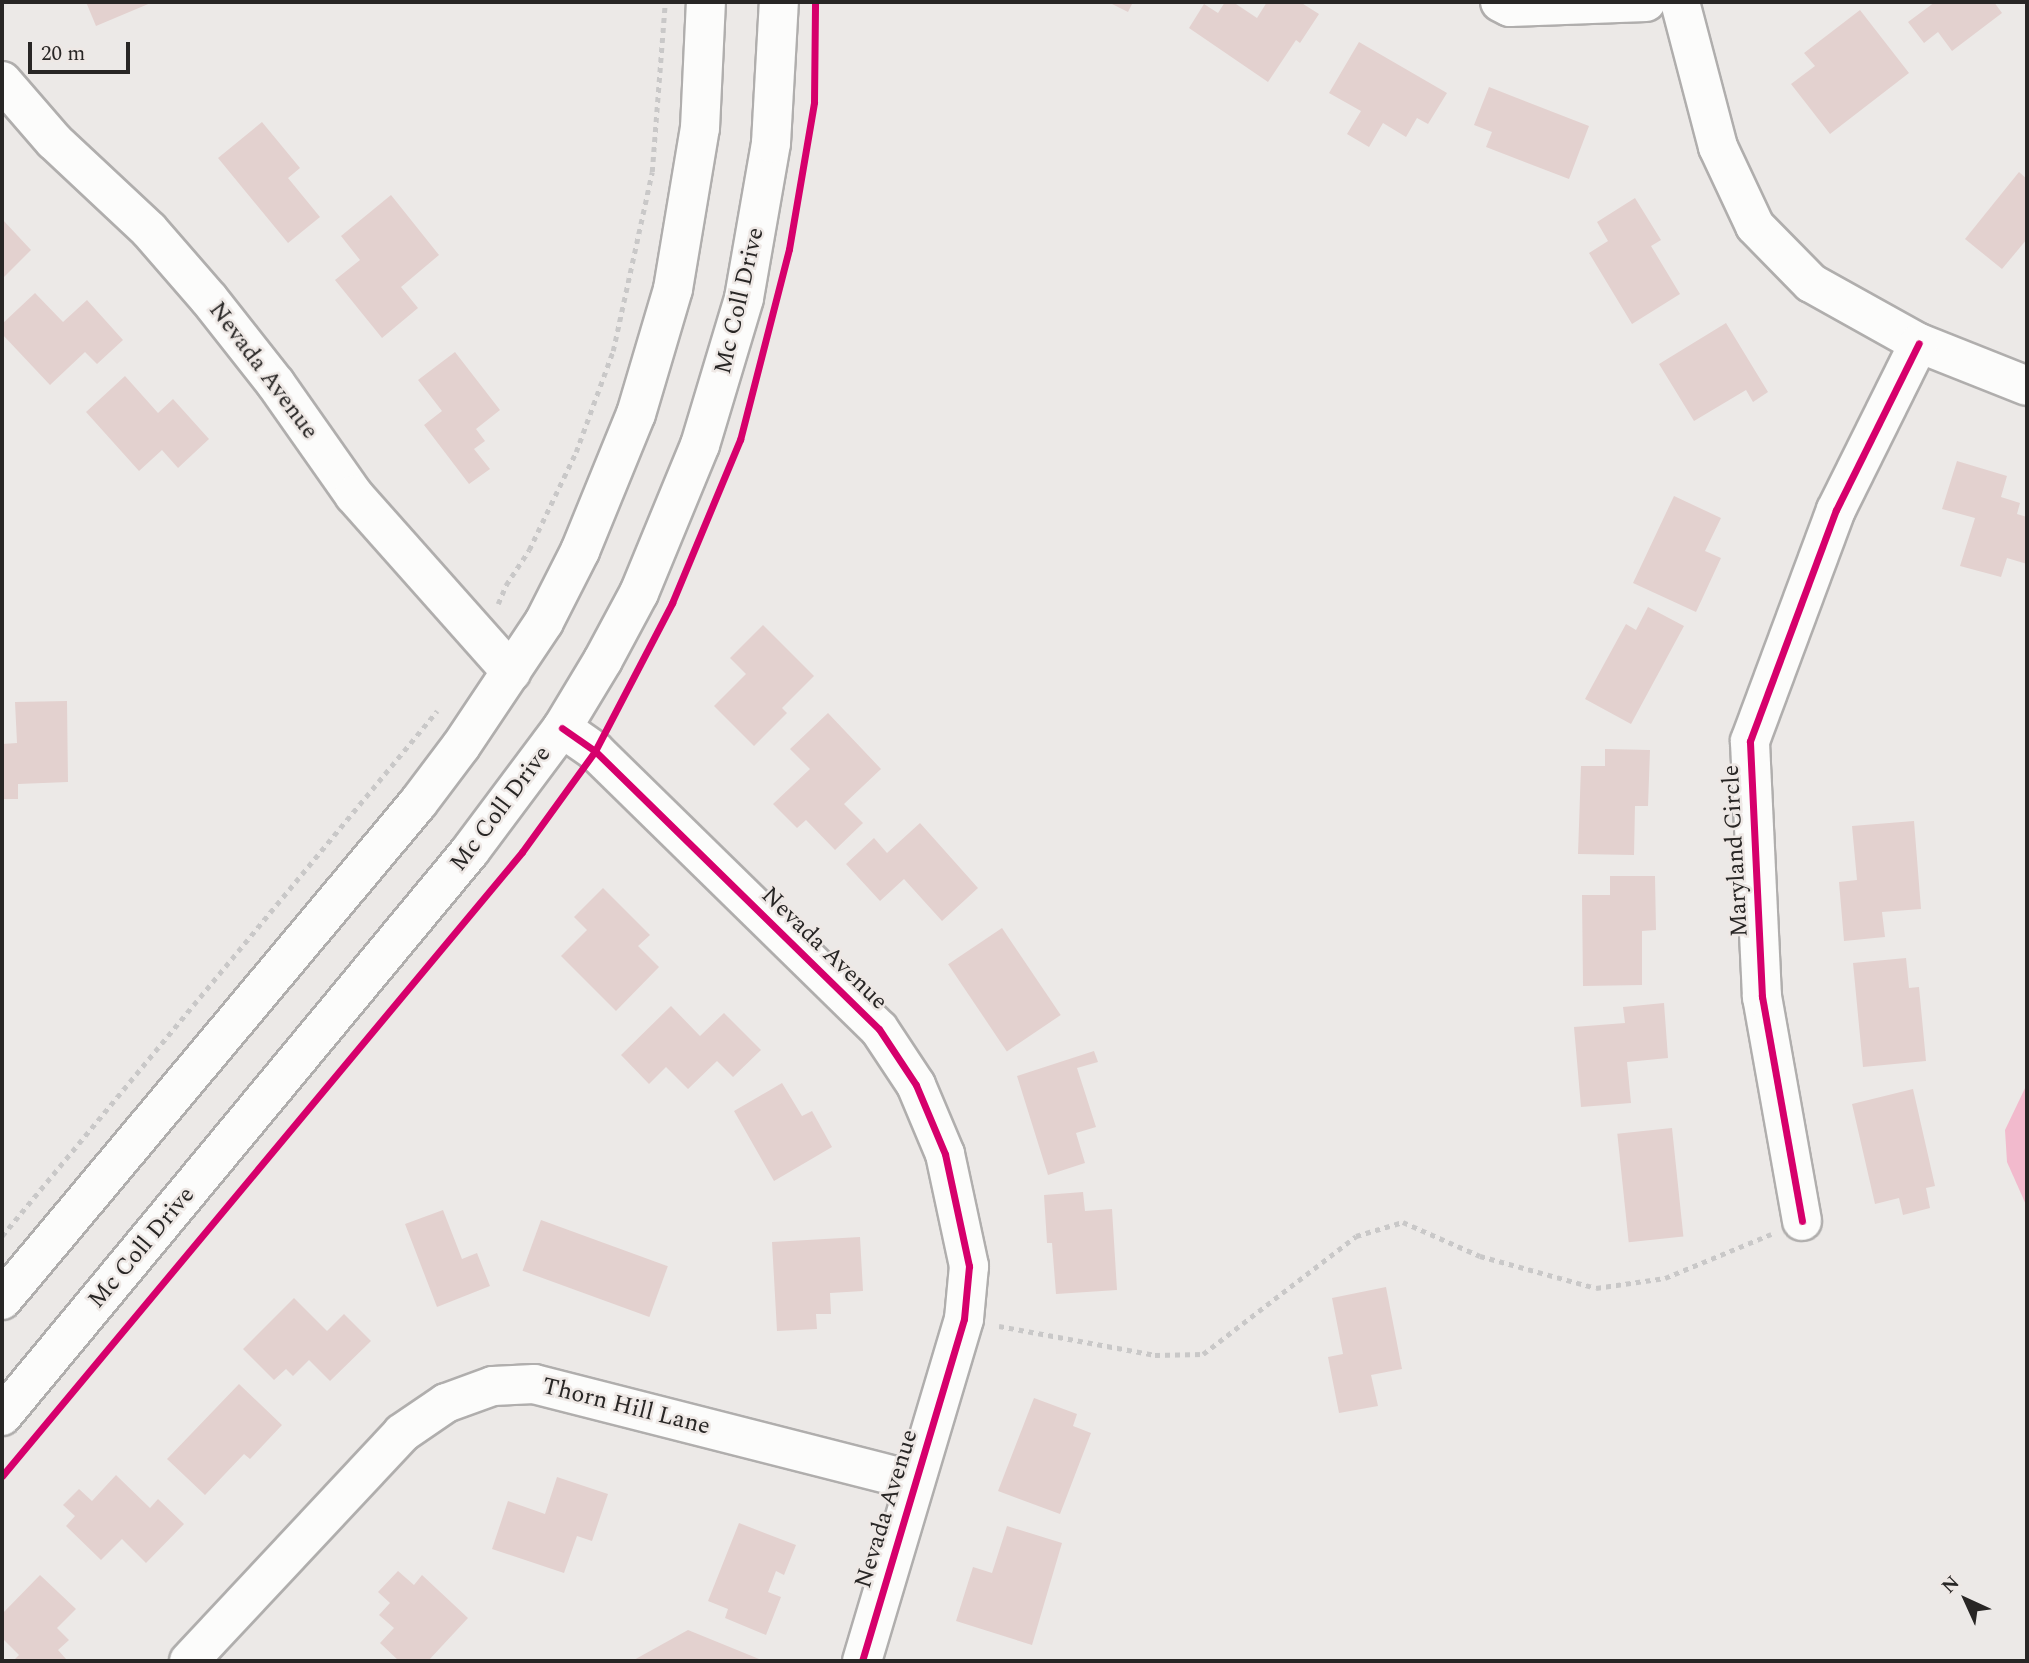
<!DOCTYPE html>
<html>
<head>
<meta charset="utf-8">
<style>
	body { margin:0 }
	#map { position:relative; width:2029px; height:1663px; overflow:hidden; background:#ece9e7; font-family:Spectral,serif }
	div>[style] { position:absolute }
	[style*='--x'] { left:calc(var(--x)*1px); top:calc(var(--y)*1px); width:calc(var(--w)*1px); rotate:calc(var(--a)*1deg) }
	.water>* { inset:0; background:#f2bacd }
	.building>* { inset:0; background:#e3d1cf; transform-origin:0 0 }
	.path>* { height:4.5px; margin-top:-2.25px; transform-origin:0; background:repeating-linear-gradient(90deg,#c9c8c8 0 5px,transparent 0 10px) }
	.roads { filter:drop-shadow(2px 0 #b0aead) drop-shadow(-2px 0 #b0aead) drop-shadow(0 2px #b0aead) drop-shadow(0 -2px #b0aead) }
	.street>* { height:38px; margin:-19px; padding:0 19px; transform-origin:19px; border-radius:19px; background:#fcfcfb }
	.secondary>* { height:38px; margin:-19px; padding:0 19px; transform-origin:19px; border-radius:19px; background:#fcfcfb }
	.cycleway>* { height:7px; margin:-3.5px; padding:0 3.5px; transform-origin:3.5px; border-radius:3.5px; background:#d6006c }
	span { translate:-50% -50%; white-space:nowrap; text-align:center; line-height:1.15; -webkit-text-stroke:5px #eee8e5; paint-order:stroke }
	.street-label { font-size:24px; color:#282625 }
	.frame { position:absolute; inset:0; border:4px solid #282625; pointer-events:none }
	.north { position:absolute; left:1931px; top:1565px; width:70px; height:70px; -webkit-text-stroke:5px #eee8e5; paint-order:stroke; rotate:315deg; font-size:19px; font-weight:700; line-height:28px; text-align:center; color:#282625 }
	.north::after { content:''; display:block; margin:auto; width:24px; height:32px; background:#282625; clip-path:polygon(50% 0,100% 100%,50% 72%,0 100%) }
	.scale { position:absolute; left:28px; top:42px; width:102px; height:32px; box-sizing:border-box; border:4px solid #282625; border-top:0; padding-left:9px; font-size:21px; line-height:24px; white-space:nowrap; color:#282625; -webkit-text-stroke:5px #eee8e5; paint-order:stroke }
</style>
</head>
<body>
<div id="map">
	<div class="water">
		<div style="clip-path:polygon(2027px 1084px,2027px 1207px,2007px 1162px,2005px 1130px)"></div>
	</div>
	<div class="building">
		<div style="clip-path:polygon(86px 2px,153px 2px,96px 26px)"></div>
		<div style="clip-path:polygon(1108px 2px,1133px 2px,1128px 12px)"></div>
		<div style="clip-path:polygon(1225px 2px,1233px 2px,1257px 18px,1267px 2px,1300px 2px,1319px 14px,1300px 43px,1296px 40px,1268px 82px,1189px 28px,1204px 4px,1218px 13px)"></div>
		<div style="clip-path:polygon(1935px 2px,1994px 2px,2002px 13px,1952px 51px,1938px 32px,1924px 43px,1908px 22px)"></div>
		<div style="clip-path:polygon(1860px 10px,1909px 73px,1830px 134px,1791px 84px,1815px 66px,1804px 53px)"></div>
		<div style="clip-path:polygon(1359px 42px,1447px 93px,1428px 124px,1417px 118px,1406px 137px,1383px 123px,1369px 147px,1347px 134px,1361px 111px,1329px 93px)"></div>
		<div style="clip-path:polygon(1489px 87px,1589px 126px,1569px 179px,1486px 147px,1492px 132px,1474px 125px)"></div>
		<div style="clip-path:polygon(262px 122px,300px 168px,288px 178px,320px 217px,288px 243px,218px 158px)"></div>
		<div style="clip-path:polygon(2019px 172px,2027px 179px,2027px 239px,2002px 269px,1965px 239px)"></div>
		<div style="clip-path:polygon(391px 195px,439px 255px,401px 287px,418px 308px,382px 338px,335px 280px,360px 260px,341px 236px)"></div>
		<div style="clip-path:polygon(1635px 198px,1661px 240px,1651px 246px,1680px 294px,1632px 324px,1589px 253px,1608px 241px,1597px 222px)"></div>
		<div style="clip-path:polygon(2px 219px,31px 250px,2px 279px)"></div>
		<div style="clip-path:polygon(35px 293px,63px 322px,87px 300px,123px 340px,97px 364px,85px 352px,50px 385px,2px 334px,2px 324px)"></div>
		<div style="clip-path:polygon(1726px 323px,1768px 392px,1753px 402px,1746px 390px,1694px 421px,1659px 364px)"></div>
		<div style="clip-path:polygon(455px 352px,500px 410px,476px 429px,485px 441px,474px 449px,490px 469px,469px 484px,424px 425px,442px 411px,418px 380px)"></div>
		<div style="clip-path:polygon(125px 376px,158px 413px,173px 399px,209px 439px,178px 468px,162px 450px,139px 471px,86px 412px)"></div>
		<div style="clip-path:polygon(1957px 461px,2007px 476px,2001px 497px,2020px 503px,2017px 514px,2027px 517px,2027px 564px,2007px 558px,2001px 577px,1960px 566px,1975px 518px,1942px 509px)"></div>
		<div style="clip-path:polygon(1674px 496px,1721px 518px,1705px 551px,1721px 558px,1696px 612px,1633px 583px)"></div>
		<div style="clip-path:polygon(1648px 607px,1684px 626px,1631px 724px,1585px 699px,1626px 624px,1636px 630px)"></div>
		<div style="clip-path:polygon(763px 625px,814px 676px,782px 708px,787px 713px,754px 746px,714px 706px,746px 674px,730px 658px)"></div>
		<div style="clip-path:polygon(67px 701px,68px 782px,18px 784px,18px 799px,2px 799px,2px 744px,17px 743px,15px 702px)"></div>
		<div style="clip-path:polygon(828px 713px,881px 769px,844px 804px,863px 823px,835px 850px,806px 820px,797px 828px,773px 804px,810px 769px,790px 749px)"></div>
		<div style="clip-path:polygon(1605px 749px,1650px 750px,1648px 806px,1635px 806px,1634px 855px,1578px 854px,1581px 766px,1605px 766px)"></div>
		<div style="clip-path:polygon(1914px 821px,1921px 909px,1882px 912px,1885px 937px,1844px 941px,1839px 882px,1857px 880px,1852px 826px)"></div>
		<div style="clip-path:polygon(920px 823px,978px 888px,942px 921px,904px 879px,880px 901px,846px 864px,874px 838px,887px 853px)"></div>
		<div style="clip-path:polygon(1610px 876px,1655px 876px,1656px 930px,1642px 931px,1642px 985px,1583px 986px,1582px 895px,1610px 895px)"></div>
		<div style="clip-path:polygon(603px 888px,650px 935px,638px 946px,659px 967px,616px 1011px,561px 956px,587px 930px,574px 917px)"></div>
		<div style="left:1002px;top:928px;width:105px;height:65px;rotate:56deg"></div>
		<div style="clip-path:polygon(1906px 958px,1909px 988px,1919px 987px,1926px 1061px,1863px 1067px,1853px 963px)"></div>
		<div style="clip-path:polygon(1664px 1003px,1668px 1058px,1627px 1062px,1631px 1103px,1581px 1107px,1574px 1027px,1625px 1023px,1623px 1007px)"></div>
		<div style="clip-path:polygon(671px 1006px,700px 1036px,724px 1013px,761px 1050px,733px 1077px,717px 1061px,688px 1089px,666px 1067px,649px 1084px,621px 1055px)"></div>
		<div style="clip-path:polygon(1094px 1051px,1098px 1062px,1077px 1068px,1096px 1127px,1076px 1133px,1085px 1163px,1048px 1175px,1017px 1076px)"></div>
		<div style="clip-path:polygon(782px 1083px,802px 1116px,812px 1111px,832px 1147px,774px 1181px,734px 1111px)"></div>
		<div style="clip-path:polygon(1913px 1089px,1935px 1186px,1926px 1188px,1930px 1208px,1903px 1215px,1899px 1198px,1875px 1204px,1852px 1104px)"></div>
		<div style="left:1672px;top:1128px;width:109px;height:55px;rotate:84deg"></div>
		<div style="clip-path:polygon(1083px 1192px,1085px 1211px,1112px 1209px,1117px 1290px,1056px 1294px,1052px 1243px,1047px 1243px,1044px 1195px)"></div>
		<div style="clip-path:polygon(443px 1210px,462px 1259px,477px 1253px,490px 1286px,437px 1307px,405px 1224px)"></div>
		<div style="left:541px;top:1220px;width:135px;height:54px;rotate:20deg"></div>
		<div style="clip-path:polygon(860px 1237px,863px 1291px,830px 1293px,831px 1314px,816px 1314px,817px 1329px,777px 1331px,772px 1242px)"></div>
		<div style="clip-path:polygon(1386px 1287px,1402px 1369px,1371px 1375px,1378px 1406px,1339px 1413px,1328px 1357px,1343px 1354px,1332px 1298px)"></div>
		<div style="clip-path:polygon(294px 1298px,327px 1331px,344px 1314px,371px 1341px,330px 1381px,309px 1360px,293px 1376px,286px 1369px,274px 1380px,243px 1349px)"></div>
		<div style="clip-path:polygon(239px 1384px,282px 1425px,250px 1459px,244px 1454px,205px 1495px,167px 1459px)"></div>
		<div style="clip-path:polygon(1034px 1398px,1077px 1414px,1073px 1426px,1091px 1433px,1060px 1514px,998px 1491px)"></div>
		<div style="clip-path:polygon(116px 1475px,150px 1508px,158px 1499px,184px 1524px,146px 1563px,122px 1539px,101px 1560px,66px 1526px,75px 1516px,63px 1505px,79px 1489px,92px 1501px)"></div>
		<div style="clip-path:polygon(557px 1477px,608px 1494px,592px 1541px,577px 1536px,564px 1573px,492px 1549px,508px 1501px,545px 1514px)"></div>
		<div style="clip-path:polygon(739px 1523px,796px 1545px,784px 1575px,776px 1571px,768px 1592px,781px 1597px,766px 1635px,725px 1618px,728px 1609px,708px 1601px)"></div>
		<div style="clip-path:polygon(1007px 1526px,1062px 1543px,1032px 1645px,956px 1621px,973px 1567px,992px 1573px)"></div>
		<div style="clip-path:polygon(398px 1571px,414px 1585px,422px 1575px,468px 1618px,428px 1661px,399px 1661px,380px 1643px,394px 1628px,379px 1615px,390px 1603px,378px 1592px)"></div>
		<div style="clip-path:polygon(40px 1575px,76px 1609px,57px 1628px,69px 1640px,58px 1650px,66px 1659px,64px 1661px,13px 1661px,19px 1655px,2px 1638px,2px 1614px)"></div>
		<div style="clip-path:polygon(688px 1630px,764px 1661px,632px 1661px)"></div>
	</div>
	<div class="path">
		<div style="--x:498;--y:604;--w:21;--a:-67"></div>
		<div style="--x:506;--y:585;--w:42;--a:-56.7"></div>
		<div style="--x:529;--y:550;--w:109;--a:-64.4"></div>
		<div style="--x:576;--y:452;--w:108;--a:-69.9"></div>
		<div style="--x:613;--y:351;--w:183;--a:-77.7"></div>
		<div style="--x:652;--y:172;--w:170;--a:-85.6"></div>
		<div style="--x:2;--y:1236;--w:682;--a:-50.36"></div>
		<div style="--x:999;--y:1326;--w:159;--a:10.5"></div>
		<div style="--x:1155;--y:1355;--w:48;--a:-1.2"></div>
		<div style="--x:1203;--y:1354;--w:193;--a:-37.6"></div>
		<div style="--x:1356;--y:1236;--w:49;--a:-16.6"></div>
		<div style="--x:1403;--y:1222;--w:84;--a:23.8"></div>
		<div style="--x:1480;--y:1256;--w:120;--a:15.4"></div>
		<div style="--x:1596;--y:1288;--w:70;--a:-8.2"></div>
		<div style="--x:1665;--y:1278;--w:115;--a:-22.5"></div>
	</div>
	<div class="roads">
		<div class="street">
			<div style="--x:1500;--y:2;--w:11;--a:27"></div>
			<div style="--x:1510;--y:7;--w:136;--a:-2.1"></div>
			<div style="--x:1680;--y:2;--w:150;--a:75.3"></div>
			<div style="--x:1718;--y:147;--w:87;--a:64.9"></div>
			<div style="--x:1755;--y:226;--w:80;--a:45.5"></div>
			<div style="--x:1811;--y:283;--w:124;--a:29.1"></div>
			<div style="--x:1919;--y:343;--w:116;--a:21.7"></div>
			<div style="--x:2;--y:81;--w:79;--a:49.1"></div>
			<div style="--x:54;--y:141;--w:130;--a:43.1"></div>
			<div style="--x:149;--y:230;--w:91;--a:49"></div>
			<div style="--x:209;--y:299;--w:108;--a:51.8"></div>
			<div style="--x:276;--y:384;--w:136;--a:54.9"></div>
			<div style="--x:354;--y:495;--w:237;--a:48.4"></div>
			<div style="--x:562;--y:728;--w:40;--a:34.9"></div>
			<div style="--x:595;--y:751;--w:397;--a:44.4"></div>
			<div style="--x:879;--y:1029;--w:67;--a:56.5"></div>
			<div style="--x:916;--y:1085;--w:75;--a:67.2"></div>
			<div style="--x:945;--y:1154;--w:115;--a:77.9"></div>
			<div style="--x:969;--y:1266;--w:53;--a:95.4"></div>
			<div style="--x:964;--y:1319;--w:357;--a:106.6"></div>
			<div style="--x:1802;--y:1221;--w:228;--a:-100.1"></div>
			<div style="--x:1762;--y:997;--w:256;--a:-92.7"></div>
			<div style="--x:1750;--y:741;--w:246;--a:-69.6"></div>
			<div style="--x:1836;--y:510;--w:186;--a:-63.6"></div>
			<div style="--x:189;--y:1661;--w:312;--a:-46.9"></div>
			<div style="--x:402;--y:1433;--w:53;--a:-34.3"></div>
			<div style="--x:446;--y:1403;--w:50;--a:-19.9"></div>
			<div style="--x:493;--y:1386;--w:41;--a:-2.8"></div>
			<div style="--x:534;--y:1384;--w:393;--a:14.3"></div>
		</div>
		<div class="secondary">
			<div style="--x:2;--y:1300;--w:648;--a:-50.07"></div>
			<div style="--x:418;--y:803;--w:71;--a:-53"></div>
			<div style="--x:461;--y:746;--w:149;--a:-56.2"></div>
			<div style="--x:544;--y:622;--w:80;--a:-63.1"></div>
			<div style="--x:580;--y:551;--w:148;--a:-67.8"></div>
			<div style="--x:636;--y:414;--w:130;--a:-73.5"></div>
			<div style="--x:673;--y:289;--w:163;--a:-80.5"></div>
			<div style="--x:700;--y:128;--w:126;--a:-87.3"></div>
			<div style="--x:2;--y:1416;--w:734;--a:-50.36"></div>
			<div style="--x:470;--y:851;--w:154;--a:-53.2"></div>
			<div style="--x:562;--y:728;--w:79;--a:-58.9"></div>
			<div style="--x:603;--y:660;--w:76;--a:-61.8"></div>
			<div style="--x:639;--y:593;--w:160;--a:-67.6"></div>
			<div style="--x:700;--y:445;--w:153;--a:-73.3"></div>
			<div style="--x:744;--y:298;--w:157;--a:-80.1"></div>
			<div style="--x:771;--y:143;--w:141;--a:-86.8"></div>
		</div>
	</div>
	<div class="cycleway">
		<div style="--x:562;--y:728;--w:40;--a:34.9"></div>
		<div style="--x:595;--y:751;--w:397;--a:44.4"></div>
		<div style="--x:879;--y:1029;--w:67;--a:56.5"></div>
		<div style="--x:916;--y:1085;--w:75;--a:67.2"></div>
		<div style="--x:945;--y:1154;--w:115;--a:77.9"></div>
		<div style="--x:969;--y:1266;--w:53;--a:95.4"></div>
		<div style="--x:964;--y:1319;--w:357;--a:106.6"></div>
		<div style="--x:1802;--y:1221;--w:228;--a:-100.1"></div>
		<div style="--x:1762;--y:997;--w:256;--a:-92.7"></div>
		<div style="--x:1750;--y:741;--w:246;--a:-69.6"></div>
		<div style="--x:1836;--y:510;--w:186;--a:-63.6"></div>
		<div style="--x:2;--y:1476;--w:812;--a:-50.19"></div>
		<div style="--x:522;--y:852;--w:125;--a:-54.1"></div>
		<div style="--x:595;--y:751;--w:167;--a:-62.5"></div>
		<div style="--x:672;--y:603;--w:177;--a:-67.4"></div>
		<div style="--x:740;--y:440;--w:197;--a:-75.6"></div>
		<div style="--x:789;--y:249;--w:149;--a:-80.3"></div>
		<div style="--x:814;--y:102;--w:100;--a:-89.4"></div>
	</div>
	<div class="street-label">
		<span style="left:740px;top:301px;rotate:-77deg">Mc Coll Drive</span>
		<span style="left:263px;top:371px;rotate:53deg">Nevada Avenue</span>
		<span style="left:501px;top:809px;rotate:-53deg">Mc Coll Drive</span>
		<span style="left:1736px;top:851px;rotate:-93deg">Maryland Circle</span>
		<span style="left:824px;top:949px;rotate:44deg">Nevada Avenue</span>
		<span style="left:142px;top:1248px;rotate:-50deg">Mc Coll Drive</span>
		<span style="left:626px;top:1407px;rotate:14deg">Thorn Hill Lane</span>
		<span style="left:887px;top:1509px;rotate:-73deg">Nevada Avenue</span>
	</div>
	<div class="frame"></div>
	<div class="north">N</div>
	<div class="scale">20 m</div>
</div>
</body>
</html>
